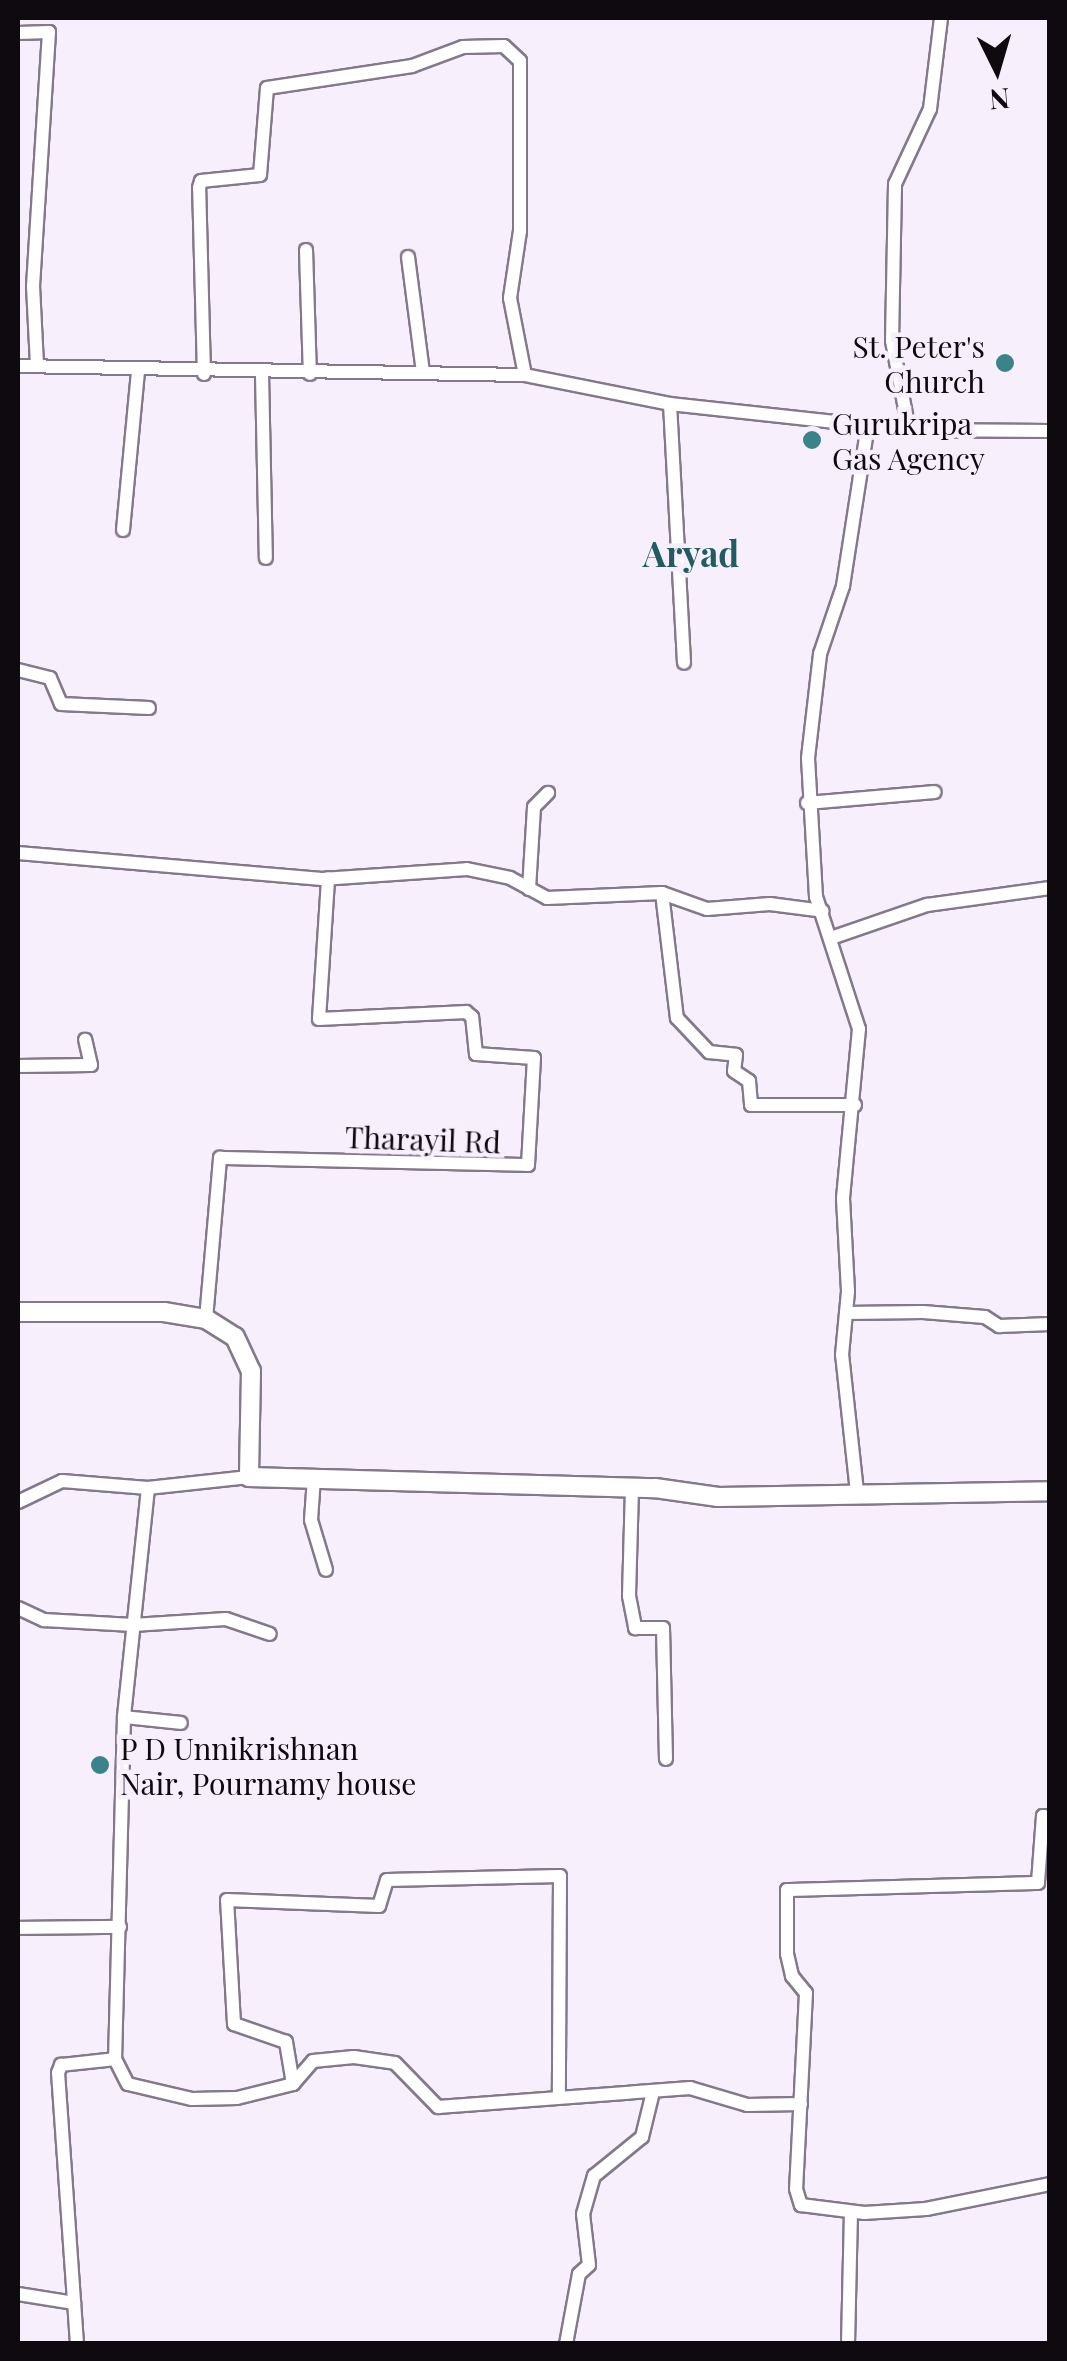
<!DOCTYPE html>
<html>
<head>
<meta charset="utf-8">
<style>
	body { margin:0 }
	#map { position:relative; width:1067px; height:2361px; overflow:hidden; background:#f7f0fc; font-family:"Playfair Display",serif }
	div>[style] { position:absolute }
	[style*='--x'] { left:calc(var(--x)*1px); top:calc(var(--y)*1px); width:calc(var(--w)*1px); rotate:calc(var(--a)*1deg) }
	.roads { filter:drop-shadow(2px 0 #84798b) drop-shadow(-2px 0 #84798b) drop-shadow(0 2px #84798b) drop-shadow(0 -2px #84798b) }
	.street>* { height:12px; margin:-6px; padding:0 6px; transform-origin:6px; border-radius:6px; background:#fff }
	.secondary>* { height:18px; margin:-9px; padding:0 9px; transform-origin:9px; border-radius:9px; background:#fff }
	.dots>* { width:28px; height:28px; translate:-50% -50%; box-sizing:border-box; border:5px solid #f7f0fc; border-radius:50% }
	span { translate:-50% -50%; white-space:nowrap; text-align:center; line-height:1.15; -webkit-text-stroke:9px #f7f0fc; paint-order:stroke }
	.poi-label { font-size:30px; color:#0e0a10 }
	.right { translate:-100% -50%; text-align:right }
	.left { translate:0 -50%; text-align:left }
	.street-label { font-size:30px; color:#0e0a10 }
	.quarter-label { font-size:35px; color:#215c61; font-weight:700 }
	.frame { position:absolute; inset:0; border:20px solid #0e0a10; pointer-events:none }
	.north { position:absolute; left:947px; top:20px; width:100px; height:100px; -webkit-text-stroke:8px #f7f0fc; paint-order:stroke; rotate:175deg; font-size:28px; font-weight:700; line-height:40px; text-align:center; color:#0e0a10 }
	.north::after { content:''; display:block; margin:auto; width:35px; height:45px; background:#0e0a10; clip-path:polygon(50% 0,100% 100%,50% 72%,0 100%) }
</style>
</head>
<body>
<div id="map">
	<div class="roads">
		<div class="street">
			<div style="--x:18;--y:33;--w:31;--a:-2"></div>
			<div style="--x:49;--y:32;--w:255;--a:93.6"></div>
			<div style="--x:33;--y:286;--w:78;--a:87.1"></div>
			<div style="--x:306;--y:250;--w:124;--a:88.2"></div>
			<div style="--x:408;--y:257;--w:116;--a:82.6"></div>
			<div style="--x:18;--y:366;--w:507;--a:1.02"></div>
			<div style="--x:525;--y:375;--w:148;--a:11.3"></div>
			<div style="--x:670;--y:404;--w:240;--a:6.2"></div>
			<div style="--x:909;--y:430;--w:141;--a:0.4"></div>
			<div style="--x:204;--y:374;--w:186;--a:-91.5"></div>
			<div style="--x:199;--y:188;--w:7;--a:-74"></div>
			<div style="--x:201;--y:181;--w:59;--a:-5.8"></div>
			<div style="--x:260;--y:175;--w:87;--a:-85.4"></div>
			<div style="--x:267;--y:88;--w:147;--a:-8.6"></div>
			<div style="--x:412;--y:66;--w:54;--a:-20.4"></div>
			<div style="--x:463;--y:47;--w:41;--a:-1.4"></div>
			<div style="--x:504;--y:46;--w:22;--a:43"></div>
			<div style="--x:520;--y:61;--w:170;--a:90"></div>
			<div style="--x:520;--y:231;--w:68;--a:98.5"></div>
			<div style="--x:510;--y:298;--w:78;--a:79"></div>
			<div style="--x:262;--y:374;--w:184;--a:88.8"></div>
			<div style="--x:670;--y:404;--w:259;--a:86.9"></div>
			<div style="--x:909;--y:430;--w:91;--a:-100.8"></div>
			<div style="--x:892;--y:341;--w:157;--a:-88.9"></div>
			<div style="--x:895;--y:184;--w:83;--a:-65"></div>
			<div style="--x:930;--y:109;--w:92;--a:-83.1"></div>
			<div style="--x:123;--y:530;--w:161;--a:-84.6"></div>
			<div style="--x:18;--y:670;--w:33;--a:14"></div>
			<div style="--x:50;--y:678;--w:28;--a:67"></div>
			<div style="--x:61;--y:704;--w:88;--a:2.6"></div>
			<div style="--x:807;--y:803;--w:128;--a:-4.9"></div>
			<div style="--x:18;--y:853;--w:305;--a:4.9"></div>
			<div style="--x:322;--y:879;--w:145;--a:-3.9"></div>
			<div style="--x:467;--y:869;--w:44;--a:11.8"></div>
			<div style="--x:510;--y:878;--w:42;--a:28.4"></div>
			<div style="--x:547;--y:898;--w:115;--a:-2.5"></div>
			<div style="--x:662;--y:893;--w:48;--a:19.6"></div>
			<div style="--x:707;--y:909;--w:63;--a:-4.5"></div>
			<div style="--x:770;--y:904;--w:53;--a:7.5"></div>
			<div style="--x:529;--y:889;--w:82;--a:-86.5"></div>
			<div style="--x:534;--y:807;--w:20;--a:-45"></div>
			<div style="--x:662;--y:893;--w:126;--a:83.2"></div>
			<div style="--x:677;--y:1018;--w:47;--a:46.7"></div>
			<div style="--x:709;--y:1052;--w:27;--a:6"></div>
			<div style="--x:736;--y:1055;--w:16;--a:97"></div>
			<div style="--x:734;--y:1071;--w:18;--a:34"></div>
			<div style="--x:749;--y:1081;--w:24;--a:85"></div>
			<div style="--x:751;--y:1105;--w:104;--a:0"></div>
			<div style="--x:831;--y:938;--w:102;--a:-19"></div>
			<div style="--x:927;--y:905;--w:124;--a:-7.9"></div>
			<div style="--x:18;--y:1066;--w:73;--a:-0.8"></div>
			<div style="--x:91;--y:1065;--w:26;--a:-103"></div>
			<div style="--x:846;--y:1313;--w:77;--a:-0.7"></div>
			<div style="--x:923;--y:1312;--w:62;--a:4.6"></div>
			<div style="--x:985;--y:1317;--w:17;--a:33"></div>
			<div style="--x:999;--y:1326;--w:51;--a:-2.2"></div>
			<div style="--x:206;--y:1319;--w:162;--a:-85"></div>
			<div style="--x:220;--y:1158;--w:308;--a:1.3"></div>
			<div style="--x:528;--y:1165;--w:107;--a:-86.8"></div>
			<div style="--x:534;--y:1058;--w:58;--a:-176.1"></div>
			<div style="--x:476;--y:1054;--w:37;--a:-96"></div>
			<div style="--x:472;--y:1017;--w:8;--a:-140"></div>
			<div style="--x:466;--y:1012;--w:147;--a:177.3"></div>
			<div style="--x:319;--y:1019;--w:141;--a:-86.3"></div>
			<div style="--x:249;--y:1477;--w:102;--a:173.8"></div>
			<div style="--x:148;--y:1488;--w:230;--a:96"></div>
			<div style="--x:124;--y:1717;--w:342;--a:91.5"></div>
			<div style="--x:115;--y:2059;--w:28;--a:63"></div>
			<div style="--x:128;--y:2084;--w:66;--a:13.2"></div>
			<div style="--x:192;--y:2099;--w:45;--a:-1.3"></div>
			<div style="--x:237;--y:2098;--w:58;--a:-14"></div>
			<div style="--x:293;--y:2084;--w:30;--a:-49"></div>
			<div style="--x:313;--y:2061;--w:41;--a:-5.6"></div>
			<div style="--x:354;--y:2057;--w:41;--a:8.3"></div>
			<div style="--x:395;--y:2063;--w:62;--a:45.7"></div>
			<div style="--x:438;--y:2107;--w:253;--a:-4.3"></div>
			<div style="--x:690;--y:2088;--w:59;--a:16.6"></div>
			<div style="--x:747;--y:2105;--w:54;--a:-1.1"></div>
			<div style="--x:314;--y:1478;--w:42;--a:94.1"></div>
			<div style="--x:311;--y:1520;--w:52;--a:73.3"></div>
			<div style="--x:632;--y:1488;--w:108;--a:91.6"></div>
			<div style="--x:629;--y:1596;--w:33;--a:79"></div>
			<div style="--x:635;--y:1628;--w:28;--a:0"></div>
			<div style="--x:663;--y:1628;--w:131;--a:88.7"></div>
			<div style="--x:857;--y:1492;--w:138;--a:-96.2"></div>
			<div style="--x:842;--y:1355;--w:64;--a:-84.6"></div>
			<div style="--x:848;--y:1291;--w:93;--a:-93.1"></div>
			<div style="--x:843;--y:1198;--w:170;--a:-84.6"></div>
			<div style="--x:859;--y:1029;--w:139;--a:-108"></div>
			<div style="--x:816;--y:897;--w:139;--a:-93.3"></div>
			<div style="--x:808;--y:758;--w:105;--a:-83.4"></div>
			<div style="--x:820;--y:654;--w:72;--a:-71.3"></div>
			<div style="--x:843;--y:586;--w:164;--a:-81.2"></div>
			<div style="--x:18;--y:1502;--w:49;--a:-25.5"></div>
			<div style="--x:62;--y:1481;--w:86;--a:4.7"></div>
			<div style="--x:18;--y:1608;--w:29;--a:25"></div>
			<div style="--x:44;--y:1620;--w:89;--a:3.2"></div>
			<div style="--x:133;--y:1625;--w:93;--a:-3.7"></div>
			<div style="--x:226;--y:1619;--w:46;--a:18.8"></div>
			<div style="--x:124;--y:1717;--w:57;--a:6"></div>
			<div style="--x:1050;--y:1817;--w:7;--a:-172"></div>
			<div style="--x:1043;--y:1816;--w:67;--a:94.3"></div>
			<div style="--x:1038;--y:1883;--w:251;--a:178.4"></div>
			<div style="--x:787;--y:1890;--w:64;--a:90"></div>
			<div style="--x:787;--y:1954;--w:23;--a:77"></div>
			<div style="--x:792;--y:1976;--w:22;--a:51"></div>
			<div style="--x:806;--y:1993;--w:196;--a:92.9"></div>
			<div style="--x:796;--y:2189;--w:17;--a:73"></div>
			<div style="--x:801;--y:2205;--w:64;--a:7.2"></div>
			<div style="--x:864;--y:2213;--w:62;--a:-3.7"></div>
			<div style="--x:926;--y:2209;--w:126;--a:-11.4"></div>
			<div style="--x:18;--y:1928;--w:102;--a:-0.6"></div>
			<div style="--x:293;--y:2084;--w:43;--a:-99.5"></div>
			<div style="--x:286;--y:2042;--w:55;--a:-160.9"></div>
			<div style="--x:234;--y:2024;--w:124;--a:-93.2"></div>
			<div style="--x:227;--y:1900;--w:152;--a:2.3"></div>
			<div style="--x:379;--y:1906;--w:27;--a:-73"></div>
			<div style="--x:387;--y:1880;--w:173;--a:-1.3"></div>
			<div style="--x:560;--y:1876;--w:217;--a:90.3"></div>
			<div style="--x:18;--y:2294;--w:57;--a:9.1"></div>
			<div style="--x:77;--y:2344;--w:272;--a:-94"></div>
			<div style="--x:58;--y:2073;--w:9;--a:-69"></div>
			<div style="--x:61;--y:2065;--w:54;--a:-6.3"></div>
			<div style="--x:566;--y:2344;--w:71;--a:-79.5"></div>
			<div style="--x:579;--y:2274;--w:13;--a:-42"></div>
			<div style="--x:589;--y:2265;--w:51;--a:-96.7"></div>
			<div style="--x:583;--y:2214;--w:40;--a:-74"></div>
			<div style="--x:594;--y:2176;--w:62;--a:-39.1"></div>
			<div style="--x:642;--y:2137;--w:46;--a:-76.3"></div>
			<div style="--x:848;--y:2344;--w:132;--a:-88.7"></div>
		</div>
		<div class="secondary">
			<div style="--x:18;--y:1312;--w:146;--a:0"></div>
			<div style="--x:164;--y:1312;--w:43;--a:9.5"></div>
			<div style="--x:206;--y:1319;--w:34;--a:32"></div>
			<div style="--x:235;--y:1337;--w:38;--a:65"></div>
			<div style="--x:251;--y:1371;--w:106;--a:91.1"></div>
			<div style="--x:249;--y:1477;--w:406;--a:1.6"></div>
			<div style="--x:655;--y:1488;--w:64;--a:8.1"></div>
			<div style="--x:718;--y:1497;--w:332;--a:-1"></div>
		</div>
	</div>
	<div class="dots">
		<div style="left:1005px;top:363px;background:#3b838a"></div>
		<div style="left:812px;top:440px;background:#3b838a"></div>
		<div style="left:100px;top:1765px;background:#3b838a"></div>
	</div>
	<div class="poi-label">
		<span class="right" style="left:985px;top:363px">St. Peter's<br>Church</span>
		<span class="left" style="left:832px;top:440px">Gurukripa<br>Gas Agency</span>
		<span class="left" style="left:120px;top:1765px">P D Unnikrishnan<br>Nair, Pournamy house</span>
	</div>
	<div class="street-label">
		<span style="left:423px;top:1139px;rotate:2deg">Tharayil Rd</span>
	</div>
	<div class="quarter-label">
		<span style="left:691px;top:553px">Aryad</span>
	</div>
	<div class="frame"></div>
	<div class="north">N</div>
</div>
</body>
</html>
